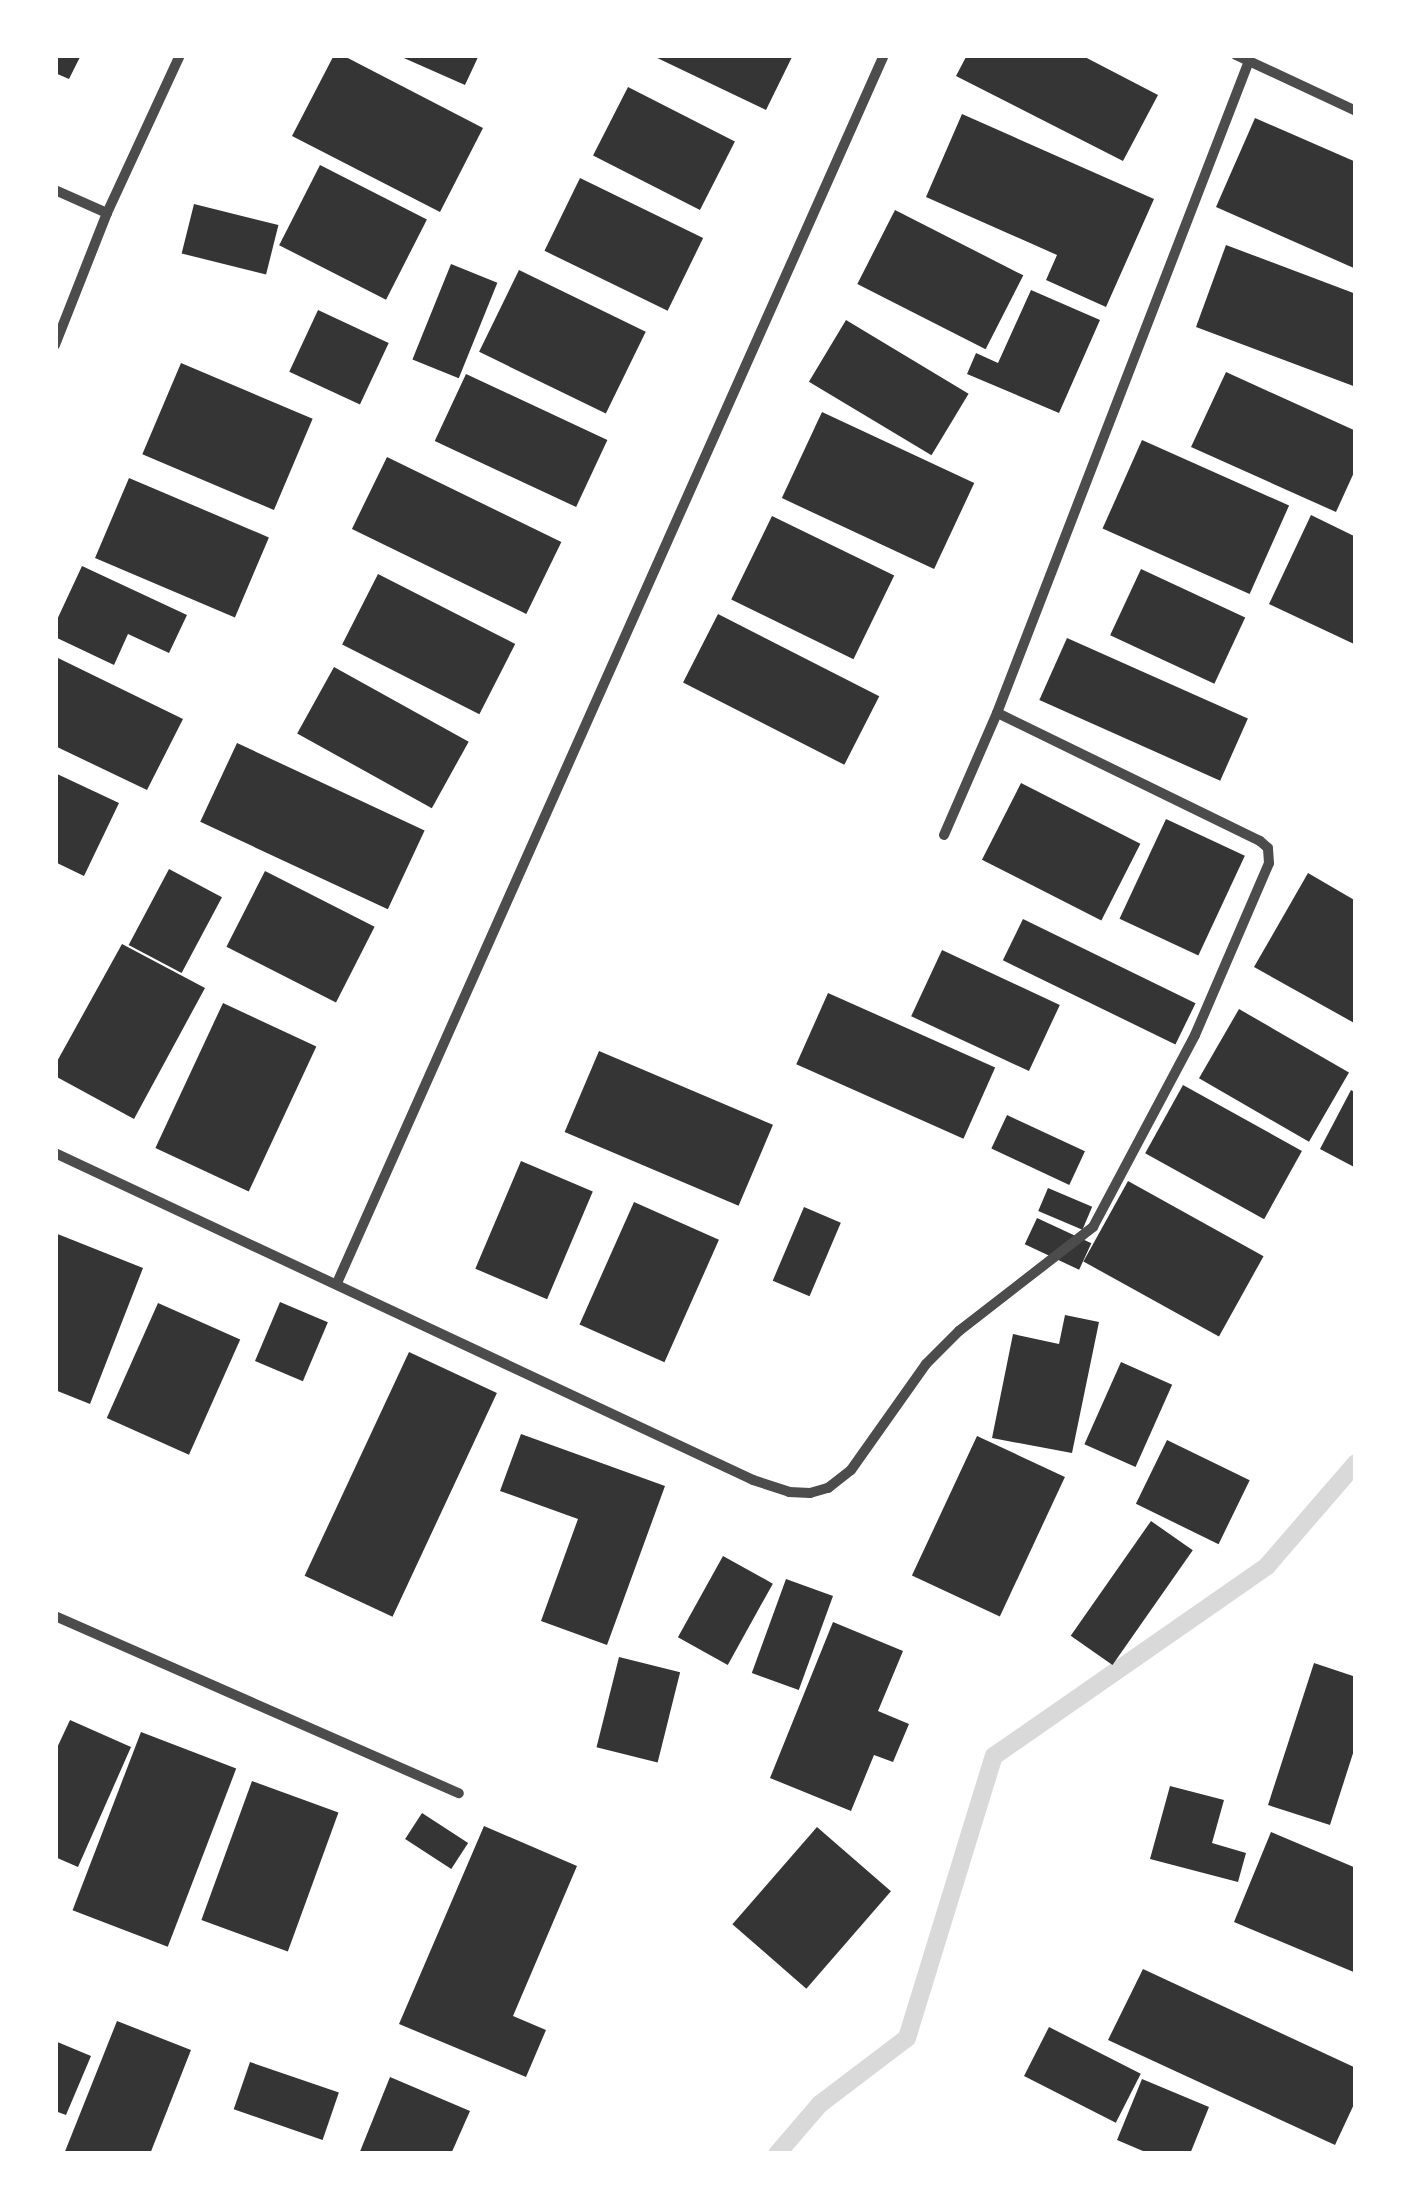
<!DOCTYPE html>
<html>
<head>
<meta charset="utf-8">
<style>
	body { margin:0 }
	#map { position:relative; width:1411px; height:2209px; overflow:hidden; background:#fff; font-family:"Crimson Pro",serif }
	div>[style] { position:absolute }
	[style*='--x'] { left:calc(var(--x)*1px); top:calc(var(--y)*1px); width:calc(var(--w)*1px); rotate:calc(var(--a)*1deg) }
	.stream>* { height:18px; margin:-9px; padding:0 9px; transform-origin:9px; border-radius:9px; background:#d9d9d9 }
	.building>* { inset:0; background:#353535; transform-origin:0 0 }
	.minor>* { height:10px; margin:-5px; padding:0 5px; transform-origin:5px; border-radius:5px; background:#4c4c4c }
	span { translate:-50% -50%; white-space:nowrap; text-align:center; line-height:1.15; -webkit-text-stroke:9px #fff; paint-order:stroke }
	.frame { position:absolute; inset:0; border:58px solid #fff; pointer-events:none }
</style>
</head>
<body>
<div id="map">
	<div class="stream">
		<div style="--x:777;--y:2154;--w:66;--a:-49.3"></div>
		<div style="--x:820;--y:2104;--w:109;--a:-37.2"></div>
		<div style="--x:907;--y:2038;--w:295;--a:-72.9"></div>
		<div style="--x:994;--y:1756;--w:333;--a:-34.8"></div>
		<div style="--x:1267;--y:1566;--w:136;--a:-49.2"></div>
	</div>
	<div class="building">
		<div style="clip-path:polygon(55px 55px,81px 55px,69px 79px,55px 73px)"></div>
		<div style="clip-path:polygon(334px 55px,342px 55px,483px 128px,440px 212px,292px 136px)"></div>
		<div style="clip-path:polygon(397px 55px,479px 55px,465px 85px)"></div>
		<div style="clip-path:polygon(651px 55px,793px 55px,766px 110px)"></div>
		<div style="clip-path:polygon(967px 55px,1081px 55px,1158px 95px,1123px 161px,956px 76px)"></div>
		<div style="left:628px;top:87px;width:120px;height:77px;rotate:27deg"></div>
		<div style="clip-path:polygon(962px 114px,1154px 199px,1106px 307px,1046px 280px,1057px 255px,926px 197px)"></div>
		<div style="clip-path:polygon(1255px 118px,1356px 162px,1356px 269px,1216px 207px)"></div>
		<div style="left:320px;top:165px;width:120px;height:90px;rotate:27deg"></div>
		<div style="left:580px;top:178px;width:137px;height:81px;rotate:26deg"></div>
		<div style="left:194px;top:204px;width:87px;height:51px;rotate:14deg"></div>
		<div style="left:895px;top:210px;width:144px;height:83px;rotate:27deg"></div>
		<div style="clip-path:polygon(1226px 245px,1356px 294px,1356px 387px,1196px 327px)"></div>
		<div style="left:451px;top:264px;width:50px;height:103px;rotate:22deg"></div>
		<div style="left:519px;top:270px;width:141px;height:91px;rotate:26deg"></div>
		<div style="clip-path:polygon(1031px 290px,1100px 320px,1059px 413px,967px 374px,976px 353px,998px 363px)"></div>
		<div style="left:318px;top:310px;width:78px;height:68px;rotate:25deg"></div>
		<div style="left:846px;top:320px;width:143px;height:72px;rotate:31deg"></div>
		<div style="left:181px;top:363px;width:143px;height:99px;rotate:23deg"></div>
		<div style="clip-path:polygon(1226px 372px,1356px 431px,1356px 468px,1336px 512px,1191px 447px)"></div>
		<div style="left:466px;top:374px;width:156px;height:74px;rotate:25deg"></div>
		<div style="left:822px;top:412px;width:168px;height:95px;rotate:25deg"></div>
		<div style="left:1142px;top:440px;width:161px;height:97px;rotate:24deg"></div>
		<div style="left:387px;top:457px;width:194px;height:80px;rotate:26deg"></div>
		<div style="left:129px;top:478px;width:152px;height:87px;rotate:23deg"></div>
		<div style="clip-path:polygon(1311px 515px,1356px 537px,1354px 644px,1269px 604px)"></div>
		<div style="left:772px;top:516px;width:136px;height:93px;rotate:26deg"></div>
		<div style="clip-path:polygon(82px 566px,187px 615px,169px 653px,128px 634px,114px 665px,55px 637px,55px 624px)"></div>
		<div style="left:1141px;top:569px;width:115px;height:73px;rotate:25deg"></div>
		<div style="left:378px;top:574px;width:154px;height:79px;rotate:27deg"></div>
		<div style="left:718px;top:614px;width:181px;height:77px;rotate:27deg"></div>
		<div style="left:1067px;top:638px;width:198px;height:68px;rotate:24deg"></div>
		<div style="clip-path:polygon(58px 658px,183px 719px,147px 790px,55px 746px)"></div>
		<div style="left:334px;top:667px;width:154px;height:76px;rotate:29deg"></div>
		<div style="left:237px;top:743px;width:207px;height:87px;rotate:25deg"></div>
		<div style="clip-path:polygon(55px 773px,119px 803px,84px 876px,55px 862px)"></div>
		<div style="left:1021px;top:783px;width:134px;height:86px;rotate:27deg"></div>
		<div style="left:1166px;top:819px;width:87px;height:110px;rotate:25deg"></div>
		<div style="left:169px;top:869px;width:60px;height:86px;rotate:28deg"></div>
		<div style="left:265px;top:871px;width:123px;height:85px;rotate:27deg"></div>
		<div style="clip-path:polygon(1308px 873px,1356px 901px,1356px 1024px,1254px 967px)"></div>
		<div style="left:1023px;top:919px;width:192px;height:46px;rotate:26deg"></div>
		<div style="clip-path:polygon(122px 944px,205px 988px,134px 1119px,55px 1076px,55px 1065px)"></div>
		<div style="left:942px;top:950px;width:130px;height:73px;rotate:25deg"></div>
		<div style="left:828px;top:993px;width:183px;height:78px;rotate:24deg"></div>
		<div style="left:223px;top:1003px;width:103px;height:160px;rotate:25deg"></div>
		<div style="left:1239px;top:1009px;width:127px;height:80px;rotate:30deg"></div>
		<div style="left:599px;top:1051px;width:189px;height:88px;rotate:23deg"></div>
		<div style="left:1183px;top:1085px;width:136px;height:78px;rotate:29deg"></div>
		<div style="clip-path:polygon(1351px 1090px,1356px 1093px,1356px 1168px,1320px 1149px)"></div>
		<div style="left:1007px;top:1115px;width:86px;height:37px;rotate:25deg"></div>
		<div style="left:521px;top:1161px;width:78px;height:117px;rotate:23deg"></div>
		<div style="left:1128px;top:1181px;width:155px;height:92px;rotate:29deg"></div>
		<div style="left:1048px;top:1188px;width:48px;height:25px;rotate:23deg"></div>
		<div style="left:634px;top:1202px;width:93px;height:134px;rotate:24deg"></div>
		<div style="left:804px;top:1207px;width:40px;height:80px;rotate:23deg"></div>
		<div style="left:1037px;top:1218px;width:60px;height:29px;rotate:25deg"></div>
		<div style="clip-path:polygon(55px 1233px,143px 1268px,90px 1404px,55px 1390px)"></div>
		<div style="left:280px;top:1302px;width:52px;height:64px;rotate:23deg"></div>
		<div style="left:158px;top:1303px;width:90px;height:126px;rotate:24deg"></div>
		<div style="clip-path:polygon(1065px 1315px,1099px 1322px,1072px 1453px,992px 1438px,1013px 1334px,1059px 1344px)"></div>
		<div style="left:409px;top:1352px;width:97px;height:247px;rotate:25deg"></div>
		<div style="left:1121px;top:1362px;width:56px;height:90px;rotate:24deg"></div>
		<div style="clip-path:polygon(521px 1434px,665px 1486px,607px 1645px,541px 1621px,578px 1519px,500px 1491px)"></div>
		<div style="left:977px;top:1436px;width:97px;height:154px;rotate:25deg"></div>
		<div style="left:1167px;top:1440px;width:92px;height:71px;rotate:26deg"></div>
		<div style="left:1151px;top:1521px;width:51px;height:140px;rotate:35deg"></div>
		<div style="left:723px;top:1556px;width:57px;height:93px;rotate:29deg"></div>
		<div style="left:786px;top:1579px;width:50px;height:100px;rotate:20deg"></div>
		<div style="clip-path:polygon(833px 1622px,903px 1651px,878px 1711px,909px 1724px,893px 1762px,874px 1755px,851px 1811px,770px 1778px)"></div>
		<div style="left:619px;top:1657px;width:63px;height:93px;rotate:14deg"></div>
		<div style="clip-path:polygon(1314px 1663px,1356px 1677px,1356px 1744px,1330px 1825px,1268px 1805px)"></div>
		<div style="clip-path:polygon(70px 1720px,131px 1747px,78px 1867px,55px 1857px,55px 1752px)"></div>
		<div style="left:141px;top:1732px;width:102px;height:191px;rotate:21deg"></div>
		<div style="left:252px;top:1781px;width:92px;height:148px;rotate:20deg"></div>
		<div style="clip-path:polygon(1170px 1786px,1224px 1800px,1212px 1843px,1246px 1853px,1238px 1882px,1150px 1859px)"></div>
		<div style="left:422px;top:1813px;width:55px;height:31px;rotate:33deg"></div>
		<div style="clip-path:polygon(484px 1826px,577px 1866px,513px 2016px,546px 2030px,526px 2077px,399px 2024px)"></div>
		<div style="left:817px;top:1827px;width:98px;height:129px;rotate:41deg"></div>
		<div style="clip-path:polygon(1271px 1832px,1356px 1868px,1356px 1973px,1234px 1922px)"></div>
		<div style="clip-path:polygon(1143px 1969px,1356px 2068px,1356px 2100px,1335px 2145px,1108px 2040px)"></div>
		<div style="clip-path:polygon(117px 2021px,191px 2050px,150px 2154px,64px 2154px)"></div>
		<div style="left:1049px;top:2027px;width:103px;height:55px;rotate:27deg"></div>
		<div style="clip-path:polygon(55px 2041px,91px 2056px,66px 2115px,55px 2111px)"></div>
		<div style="left:250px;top:2062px;width:94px;height:50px;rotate:19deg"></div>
		<div style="clip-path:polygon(390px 2077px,470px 2111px,451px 2154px,359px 2154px)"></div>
		<div style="clip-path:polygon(1142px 2079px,1209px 2107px,1190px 2154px,1150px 2154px,1117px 2140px)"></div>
	</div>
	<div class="minor">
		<div style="--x:1236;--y:55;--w:132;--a:25"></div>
		<div style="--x:55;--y:190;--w:57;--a:23.9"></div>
		<div style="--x:55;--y:345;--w:142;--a:-68.5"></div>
		<div style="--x:107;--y:213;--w:174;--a:-65.2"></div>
		<div style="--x:944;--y:835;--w:133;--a:-66.5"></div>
		<div style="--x:997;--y:713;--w:699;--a:-68.87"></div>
		<div style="--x:55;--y:1153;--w:771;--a:25.1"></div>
		<div style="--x:753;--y:1480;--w:38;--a:18"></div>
		<div style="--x:789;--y:1492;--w:21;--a:3"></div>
		<div style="--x:810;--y:1493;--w:19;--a:-16"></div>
		<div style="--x:828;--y:1488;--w:29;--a:-38"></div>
		<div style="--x:851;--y:1470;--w:130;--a:-54.7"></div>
		<div style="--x:926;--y:1364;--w:47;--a:-45"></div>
		<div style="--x:959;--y:1331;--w:170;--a:-37.8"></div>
		<div style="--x:1093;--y:1227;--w:217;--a:-62"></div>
		<div style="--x:1195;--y:1035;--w:187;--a:-66.7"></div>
		<div style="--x:1269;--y:863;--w:15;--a:-94"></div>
		<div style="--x:1268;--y:848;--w:11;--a:-139"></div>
		<div style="--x:1260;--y:841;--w:292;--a:-154"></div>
		<div style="--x:337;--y:1283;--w:1344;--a:-65.99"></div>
		<div style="--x:55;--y:1616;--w:441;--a:23.7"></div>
	</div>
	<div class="frame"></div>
</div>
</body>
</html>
